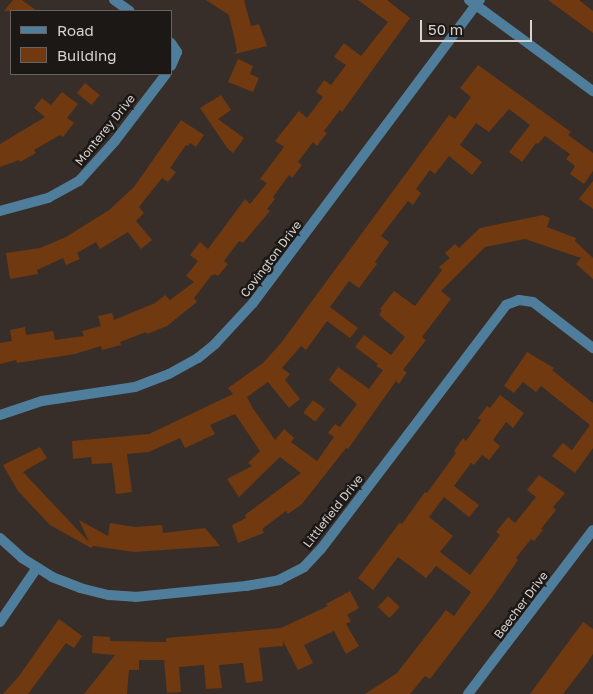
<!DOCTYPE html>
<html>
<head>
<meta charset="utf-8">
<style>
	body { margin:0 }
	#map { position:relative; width:593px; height:694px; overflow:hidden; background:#372e29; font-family:"Golos Text",sans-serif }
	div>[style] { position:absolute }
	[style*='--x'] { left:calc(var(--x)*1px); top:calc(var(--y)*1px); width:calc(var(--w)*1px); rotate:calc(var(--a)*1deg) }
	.building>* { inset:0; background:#70390f; transform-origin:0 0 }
	.minor>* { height:10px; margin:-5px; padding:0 5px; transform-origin:5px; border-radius:5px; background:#4e7e9c }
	span { translate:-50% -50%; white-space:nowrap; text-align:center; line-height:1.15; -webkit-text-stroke:5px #1c1815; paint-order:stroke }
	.street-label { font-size:12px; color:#d9d3d0 }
	.legend { position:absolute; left:10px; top:10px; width:162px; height:65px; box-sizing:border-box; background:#1c1815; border:1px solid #686360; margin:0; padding:6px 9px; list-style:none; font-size:15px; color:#d9d3d0 }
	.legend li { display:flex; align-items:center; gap:10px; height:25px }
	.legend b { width:25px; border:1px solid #686360 }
	.scale { position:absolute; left:420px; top:20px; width:112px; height:22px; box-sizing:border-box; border:2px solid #d9d3d0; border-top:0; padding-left:6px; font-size:15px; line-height:18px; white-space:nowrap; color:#d9d3d0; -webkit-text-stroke:4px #1c1815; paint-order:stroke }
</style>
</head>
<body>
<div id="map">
	<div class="building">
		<div style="clip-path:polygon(13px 0,22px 0,37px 11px,4px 11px)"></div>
		<div style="clip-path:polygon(206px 0,244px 0,251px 26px,259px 24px,267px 46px,235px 54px,237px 50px,229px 15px)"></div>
		<div style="clip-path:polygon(358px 0,387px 0,410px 18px,342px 112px,340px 110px,324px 131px,327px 133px,317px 146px,313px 142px,298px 162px,302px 165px,292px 178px,289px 175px,273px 197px,275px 199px,267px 209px,270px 211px,243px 243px,239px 241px,224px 261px,228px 264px,218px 276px,215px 274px,211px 276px,194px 298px,197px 302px,167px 326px,147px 334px,146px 332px,120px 342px,121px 345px,102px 350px,101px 346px,75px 354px,17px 363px,16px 360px,0 364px,0 343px,12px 341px,10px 330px,25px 327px,26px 335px,53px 331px,55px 340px,84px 336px,82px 331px,101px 326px,98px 316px,112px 313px,114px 320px,155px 303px,165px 295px,170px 300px,194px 282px,186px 276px,198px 261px,190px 255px,200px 242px,208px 249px,245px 199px,250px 204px,267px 183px,260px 179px,284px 147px,275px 141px,299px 111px,307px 118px,323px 97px,316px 92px,324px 80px,331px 85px,346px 65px,334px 57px,344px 43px,361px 56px,388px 22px)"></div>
		<div style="clip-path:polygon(548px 0,579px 0,593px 11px,593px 33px)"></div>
		<div style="clip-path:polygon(238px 59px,253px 66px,250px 74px,259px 78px,253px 92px,228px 82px)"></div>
		<div style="clip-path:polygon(478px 65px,571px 132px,568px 135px,593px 153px,593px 171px,584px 184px,570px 174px,575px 166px,566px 159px,570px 154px,545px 136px,538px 144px,536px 143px,522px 162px,509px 152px,530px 125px,509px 109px,489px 132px,476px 123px,460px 145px,482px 162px,472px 175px,449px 156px,435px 174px,430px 170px,416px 189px,421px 193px,413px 205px,408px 201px,381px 236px,389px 242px,375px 262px,377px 264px,359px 288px,349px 281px,330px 307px,358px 328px,350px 338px,327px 321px,306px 350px,301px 346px,282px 368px,290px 374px,285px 380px,300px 399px,289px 408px,268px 382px,247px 397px,252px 407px,275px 440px,284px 429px,294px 438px,291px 442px,317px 461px,334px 437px,328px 433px,335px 424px,340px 427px,357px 404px,329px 380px,338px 367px,369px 389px,383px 370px,376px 366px,378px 364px,355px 347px,364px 335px,391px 355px,405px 337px,379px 315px,382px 310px,380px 309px,394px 291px,415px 306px,442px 270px,439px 267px,450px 258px,445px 253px,455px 244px,459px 248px,480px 228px,543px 215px,550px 218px,547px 227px,576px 238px,575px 241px,593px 258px,593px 279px,576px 264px,581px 258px,525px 239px,485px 247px,441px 291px,451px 299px,422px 337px,426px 340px,403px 370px,407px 372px,399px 384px,396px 381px,348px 449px,346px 448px,302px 504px,288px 514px,286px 511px,262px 529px,264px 533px,238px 543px,232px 525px,246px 518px,245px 515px,301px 473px,280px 457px,239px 497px,227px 479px,252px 466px,248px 463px,260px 451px,235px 414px,210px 425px,215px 434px,185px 448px,180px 438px,149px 452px,127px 454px,132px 492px,116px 494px,112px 463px,92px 464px,91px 457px,73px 459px,72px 441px,149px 434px,233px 394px,228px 388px,263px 363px,281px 343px,449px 115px,455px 119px,471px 97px,460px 88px)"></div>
		<div style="left:85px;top:83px;width:19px;height:13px;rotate:39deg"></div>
		<div style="clip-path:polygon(62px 92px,78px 104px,67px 118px,74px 123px,63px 137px,60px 135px,34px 150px,36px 153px,20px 162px,19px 160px,0 167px,0 144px,45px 117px,34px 108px,42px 98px,51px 105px)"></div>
		<div style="clip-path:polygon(221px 95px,231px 110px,218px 119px,244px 138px,233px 153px,228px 149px,200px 108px)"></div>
		<div style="clip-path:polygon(181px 120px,204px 135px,196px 147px,190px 143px,188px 146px,186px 145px,170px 168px,176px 172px,168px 182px,162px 178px,139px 207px,144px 213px,136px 221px,152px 240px,141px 249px,128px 232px,100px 249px,96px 242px,77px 253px,80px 259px,66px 265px,63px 258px,37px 270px,38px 274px,10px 279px,6px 253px,40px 248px,66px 237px,109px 210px,134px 187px)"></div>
		<div style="clip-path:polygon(593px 181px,593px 209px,579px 199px)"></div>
		<div style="clip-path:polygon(527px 352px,554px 368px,552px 370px,593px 403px,593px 448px,575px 473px,552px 456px,563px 443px,572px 450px,590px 425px,541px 386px,536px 392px,523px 382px,514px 393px,504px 386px)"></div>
		<div style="clip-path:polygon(500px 395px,524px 413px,513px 428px,506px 422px,493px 440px,500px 446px,489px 460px,482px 455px,474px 465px,471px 463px,454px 486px,479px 505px,469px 517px,444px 497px,429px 517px,453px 536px,440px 552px,470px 575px,500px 535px,496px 532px,508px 517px,515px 523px,536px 497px,527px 490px,539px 475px,565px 493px,553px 507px,556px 510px,541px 529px,543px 530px,534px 541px,531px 539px,516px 558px,518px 560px,491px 599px,430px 679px,425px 676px,410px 694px,365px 694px,397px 673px,446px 610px,454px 616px,471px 592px,436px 566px,426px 578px,398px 557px,373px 590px,358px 578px,400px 522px,402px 524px,425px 492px,427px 493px,456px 453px,454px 451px,463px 438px,466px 441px,481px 420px,478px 418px,487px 406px,490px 408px)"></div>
		<div style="left:313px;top:400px;width:15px;height:16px;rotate:37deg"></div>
		<div style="clip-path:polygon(40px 447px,47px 458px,23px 472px,89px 542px,79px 520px,108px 536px,110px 523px,135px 527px,162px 525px,163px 533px,205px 528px,220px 546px,134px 552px,93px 546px,91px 548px,50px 525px,18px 491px,3px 465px)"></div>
		<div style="clip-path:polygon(350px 591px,359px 608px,347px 615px,351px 621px,346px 624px,359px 646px,346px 654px,334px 631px,304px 645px,313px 663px,298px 670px,283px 641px,283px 646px,259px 648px,263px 681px,246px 683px,243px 663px,219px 665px,222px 688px,206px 689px,204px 665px,179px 667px,181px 692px,167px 693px,164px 660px,139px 660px,139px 670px,129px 670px,127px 694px,84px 694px,115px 655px,92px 653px,93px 636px,110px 637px,110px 641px,166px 642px,166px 638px,281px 628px,328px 606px,326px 604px)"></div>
		<div style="left:388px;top:596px;width:16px;height:15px;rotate:43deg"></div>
		<div style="clip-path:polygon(59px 619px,82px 636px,74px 648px,66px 643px,28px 694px,3px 694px,19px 676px)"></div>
		<div style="clip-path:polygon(583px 622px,593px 629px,593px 654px,587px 663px,563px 694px,530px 694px)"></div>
	</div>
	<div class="minor">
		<div style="--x:114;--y:0;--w:19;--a:35"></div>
		<div style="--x:469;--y:0;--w:154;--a:36.3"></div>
		<div style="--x:171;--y:43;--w:11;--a:56"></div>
		<div style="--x:177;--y:52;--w:15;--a:113"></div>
		<div style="--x:0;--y:211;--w:50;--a:-15.2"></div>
		<div style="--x:48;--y:198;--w:35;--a:-29"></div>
		<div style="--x:79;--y:181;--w:54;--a:-48"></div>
		<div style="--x:115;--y:141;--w:84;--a:-52.7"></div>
		<div style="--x:0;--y:415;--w:44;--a:-18.4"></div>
		<div style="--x:42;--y:401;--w:94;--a:-8.6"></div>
		<div style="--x:135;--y:387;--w:36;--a:-21"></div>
		<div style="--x:169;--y:374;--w:33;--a:-29"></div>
		<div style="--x:198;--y:358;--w:22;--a:-39"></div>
		<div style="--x:215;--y:344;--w:56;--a:-47.2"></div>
		<div style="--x:253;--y:303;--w:379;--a:-53.2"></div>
		<div style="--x:0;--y:538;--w:30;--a:42"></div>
		<div style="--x:22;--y:558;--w:36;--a:32"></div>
		<div style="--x:52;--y:577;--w:30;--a:21"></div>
		<div style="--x:80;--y:588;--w:30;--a:14"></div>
		<div style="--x:109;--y:595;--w:26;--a:4"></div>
		<div style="--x:135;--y:597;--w:112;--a:-5.7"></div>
		<div style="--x:246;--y:586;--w:34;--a:-10"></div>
		<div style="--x:279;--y:580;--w:28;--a:-27"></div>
		<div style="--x:304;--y:567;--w:25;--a:-47"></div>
		<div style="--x:321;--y:549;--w:306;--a:-52.8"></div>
		<div style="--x:506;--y:305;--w:14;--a:-21"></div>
		<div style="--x:519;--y:300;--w:14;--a:8"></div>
		<div style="--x:533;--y:302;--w:76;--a:37.5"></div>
		<div style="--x:0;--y:622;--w:64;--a:-55.8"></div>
		<div style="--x:468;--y:694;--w:206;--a:-52.7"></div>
	</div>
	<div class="street-label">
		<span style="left:105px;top:130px;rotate:-51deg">Monterey Drive</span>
		<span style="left:271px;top:259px;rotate:-53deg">Covington Drive</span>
		<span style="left:333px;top:511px;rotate:-52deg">Littlefield Drive</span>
		<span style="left:521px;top:605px;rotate:-53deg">Beecher Drive</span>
	</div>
	<ul class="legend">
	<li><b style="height:6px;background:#4e7e9c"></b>Road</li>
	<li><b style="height:14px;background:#70390f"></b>Building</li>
	</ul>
	<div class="scale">50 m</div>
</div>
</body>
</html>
